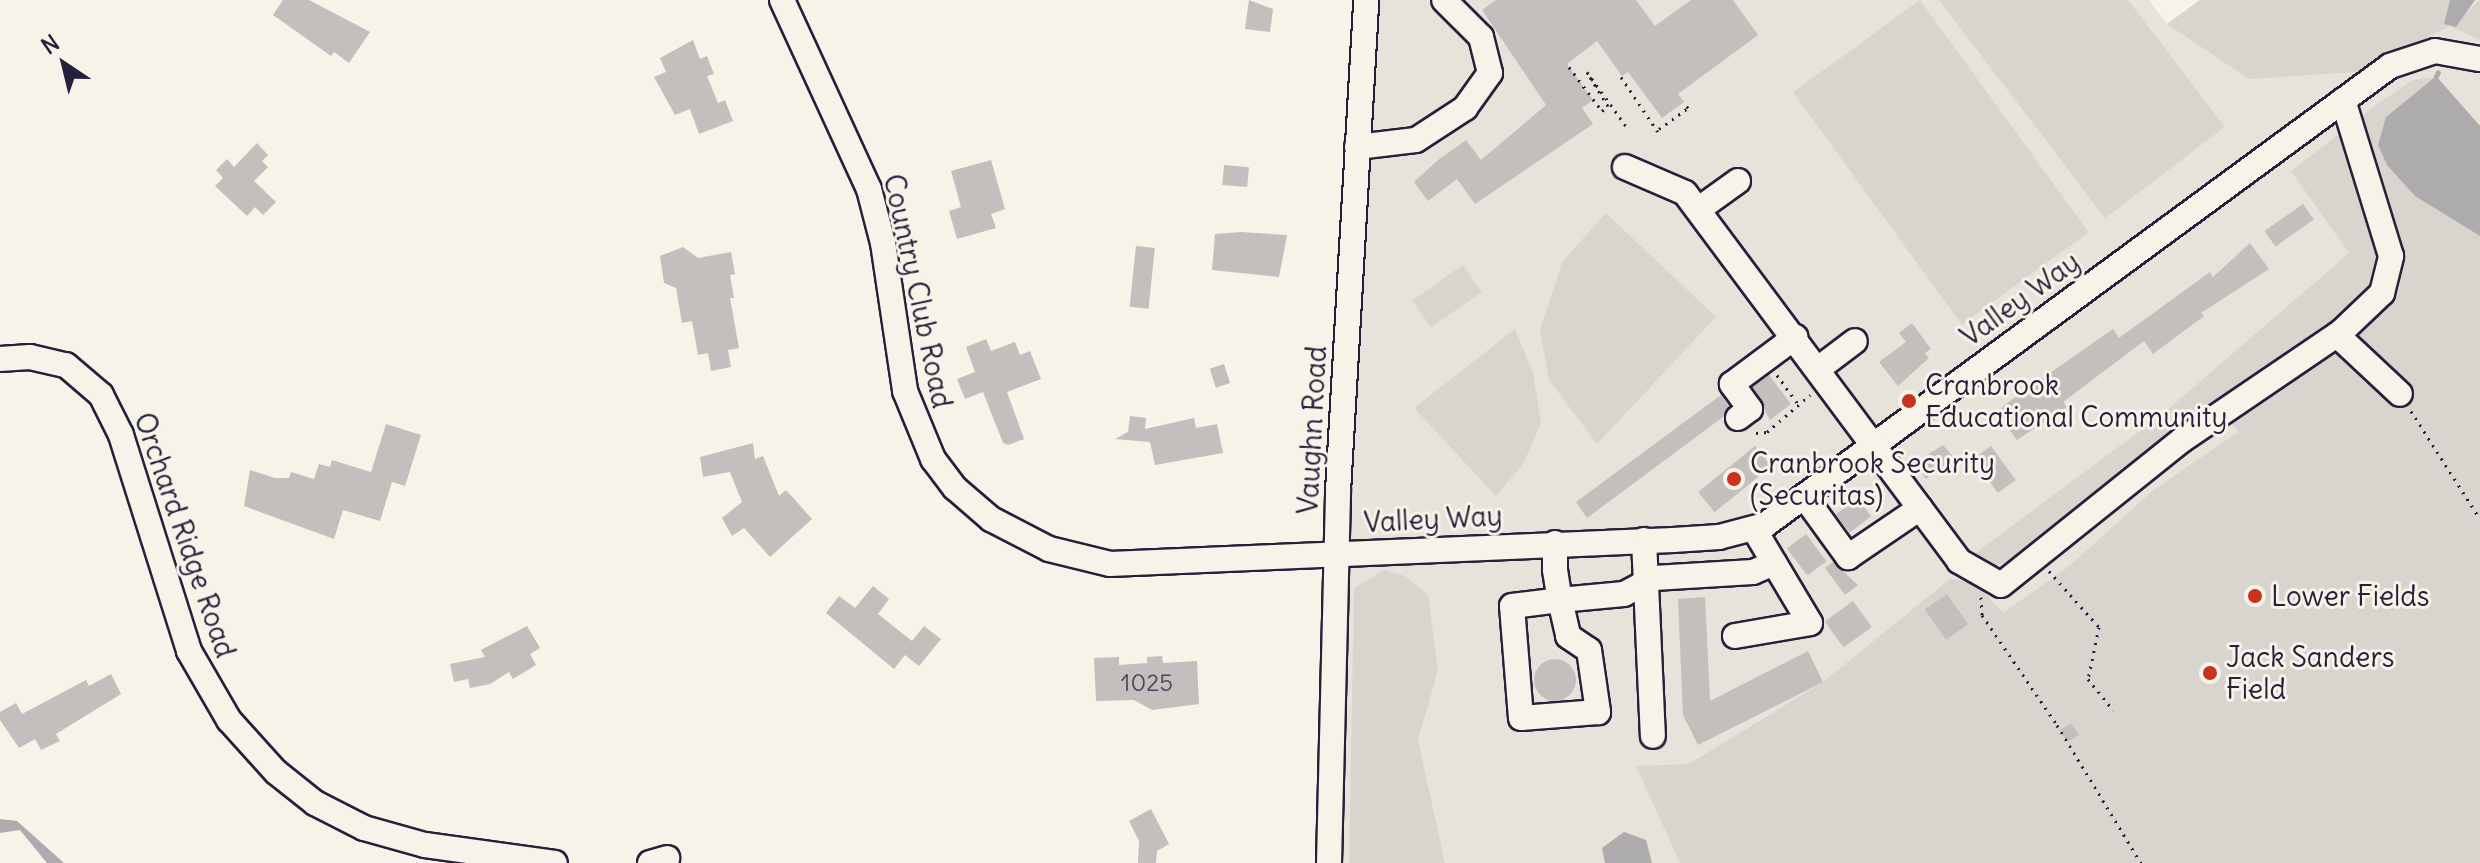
<!DOCTYPE html>
<html>
<head>
<meta charset="utf-8">
<style>
	body { margin:0 }
	#map { position:relative; width:2480px; height:863px; overflow:hidden; background:#f7f3e8; font-family:Delius,sans-serif }
	div>[style] { position:absolute }
	[style*='--x'] { left:calc(var(--x)*1px); top:calc(var(--y)*1px); width:calc(var(--w)*1px); rotate:calc(var(--a)*1deg) }
	.built>* { inset:0; background:#e7e3db }
	.green>* { inset:0; background:#d8d5cf; transform-origin:0 0 }
	.water>* { inset:0; background:#aeabad }
	.stream>* { height:5px; margin:-2.5px; padding:0 2.5px; transform-origin:2.5px; border-radius:2.5px; background:#aeabad }
	.building>* { inset:0; background:#c2bfbd; transform-origin:0 0 }
	.round { border-radius:50% }
	.path>* { height:3px; margin-top:-1.5px; transform-origin:0; background:repeating-linear-gradient(90deg,#22223b 0 2px,transparent 0 8px) }
	.roads { filter:drop-shadow(2px 0 #22223b) drop-shadow(-2px 0 #22223b) drop-shadow(0 2px #22223b) drop-shadow(0 -2px #22223b) }
	.minor>* { height:24px; margin:-12px; padding:0 12px; transform-origin:12px; border-radius:12px; background:#f7f3e8 }
	.dots>* { width:22px; height:22px; translate:-50% -50%; box-sizing:border-box; border:4px solid #f7f3e8; border-radius:50% }
	span { translate:-50% -50%; white-space:nowrap; text-align:center; line-height:1.15; -webkit-text-stroke:6px #f7f3e8; paint-order:stroke }
	.number-label { font-size:24px; color:#4a495c }
	.number-label span { -webkit-text-stroke-width:0 }
	.street-label { font-size:28px; color:#22223b }
	.poi-label { font-size:28px; color:#22223b }
	.left { translate:0 -50%; text-align:left }
	.north { position:absolute; left:24px; top:24px; width:80px; height:80px; -webkit-text-stroke:6px #f7f3e8; paint-order:stroke; rotate:325deg; font-size:22px; font-weight:700; line-height:32px; text-align:center; color:#22223b }
	.north::after { content:''; display:block; margin:auto; width:28px; height:36px; background:#22223b; clip-path:polygon(50% 0,100% 100%,50% 72%,0 100%) }
</style>
</head>
<body>
<div id="map">
	<div class="built">
		<div style="clip-path:polygon(1356px 0,2149px 0,2167px 24px,2200px 0,2480px 0,2480px 863px,1317px 863px)"></div>
	</div>
	<div class="green">
		<div style="left:1920px;top:0;width:287px;height:157px;rotate:54deg"></div>
		<div style="clip-path:polygon(1939px 0,2128px 0,2225px 127px,2105px 218px)"></div>
		<div style="clip-path:polygon(2200px 0,2450px 0,2444px 24px,2458px 21px,2480px 0,2480px 40px,2450px 26px,2356px 72px,2249px 79px,2167px 24px)"></div>
		<div style="clip-path:polygon(2434px 77px,2386px 117px,2381px 152px,2415px 196px,2480px 236px,2480px 863px,1680px 863px,1636px 766px,1689px 764px,1823px 682px,1950px 579px,1975px 582px,2003px 613px,2068px 567px,2155px 489px,2238px 432px,2226px 415px,2352px 333px,2324px 325px,2016px 559px,1988px 568px,1974px 554px,2159px 417px,2349px 253px,2291px 171px,2379px 103px,2413px 80px)"></div>
		<div style="clip-path:polygon(1606px 213px,1716px 317px,1597px 444px,1549px 380px,1540px 330px,1562px 262px)"></div>
		<div style="left:1463px;top:265px;width:33px;height:62px;rotate:55deg"></div>
		<div style="clip-path:polygon(1515px 329px,1533px 373px,1541px 423px,1523px 464px,1496px 496px,1414px 408px)"></div>
		<div style="clip-path:polygon(1384px 570px,1405px 576px,1428px 595px,1438px 670px,1418px 740px,1445px 863px,1349px 863px,1354px 588px)"></div>
	</div>
	<div class="water">
		<div style="clip-path:polygon(2450px 0,2475px 0,2456px 27px,2444px 24px)"></div>
		<div style="clip-path:polygon(2436px 76px,2480px 126px,2480px 236px,2415px 196px,2387px 165px,2378px 145px,2386px 117px)"></div>
		<div style="clip-path:polygon(0 819px,17px 821px,64px 863px,47px 863px,20px 830px,0 833px)"></div>
		<div style="clip-path:polygon(1624px 832px,1646px 840px,1652px 863px,1605px 863px,1602px 848px)"></div>
	</div>
	<div class="stream">
		<div style="--x:2436;--y:76;--w:4;--a:-63"></div>
	</div>
	<div class="building">
		<div style="clip-path:polygon(283px 0,309px 0,370px 32px,349px 63px,334px 52px,331px 56px,273px 15px)"></div>
		<div style="clip-path:polygon(1249px 0,1273px 9px,1270px 32px,1245px 29px)"></div>
		<div style="clip-path:polygon(1496px 0,1636px 0,1655px 26px,1691px 0,1733px 0,1758px 35px,1678px 94px,1684px 102px,1662px 118px,1628px 72px,1622px 76px,1597px 41px,1567px 64px,1593px 100px,1582px 108px,1593px 124px,1475px 204px,1457px 179px,1428px 201px,1414px 182px,1438px 160px,1466px 140px,1481px 160px,1546px 105px,1482px 10px)"></div>
		<div style="clip-path:polygon(693px 40px,700px 59px,707px 56px,714px 74px,707px 76px,718px 103px,725px 100px,733px 121px,699px 134px,690px 109px,675px 115px,654px 77px,666px 72px,660px 58px)"></div>
		<div style="clip-path:polygon(257px 143px,268px 155px,262px 161px,268px 167px,254px 181px,276px 202px,263px 215px,255px 207px,247px 216px,215px 186px,223px 178px,216px 170px,227px 159px,234px 167px)"></div>
		<div style="clip-path:polygon(991px 160px,1005px 209px,991px 214px,996px 228px,957px 239px,949px 211px,961px 207px,951px 171px)"></div>
		<div style="left:1224px;top:165px;width:25px;height:20px;rotate:5deg"></div>
		<div style="left:2303px;top:204px;width:19px;height:47px;rotate:55deg"></div>
		<div style="clip-path:polygon(1241px 232px,1287px 235px,1279px 277px,1212px 270px,1215px 234px)"></div>
		<div style="clip-path:polygon(2250px 243px,2269px 269px,2201px 313px,2204px 316px,2153px 354px,2144px 341px,2063px 402px,2067px 407px,2017px 440px,1999px 415px,2003px 406px,2113px 329px,2119px 338px,2210px 272px,2213px 277px)"></div>
		<div style="left:1136px;top:246px;width:19px;height:61px;rotate:6deg"></div>
		<div style="clip-path:polygon(683px 247px,698px 258px,731px 252px,735px 274px,730px 275px,734px 298px,730px 298px,739px 348px,728px 350px,731px 367px,711px 371px,708px 353px,698px 355px,692px 321px,682px 323px,676px 288px,664px 283px,660px 256px)"></div>
		<div style="clip-path:polygon(1912px 323px,1931px 349px,1925px 353px,1929px 358px,1898px 386px,1879px 362px,1906px 342px,1899px 333px)"></div>
		<div style="clip-path:polygon(986px 339px,991px 351px,1015px 342px,1020px 355px,1030px 351px,1041px 379px,1007px 392px,1024px 439px,1008px 445px,1003px 443px,983px 392px,965px 399px,957px 379px,975px 372px,966px 347px)"></div>
		<div style="left:1224px;top:364px;width:20px;height:15px;rotate:72deg"></div>
		<div style="clip-path:polygon(1769px 375px,1791px 404px,1770px 420px,1753px 387px)"></div>
		<div style="clip-path:polygon(1721px 395px,1729px 406px,1723px 417px,1587px 518px,1576px 502px)"></div>
		<div style="clip-path:polygon(1130px 416px,1146px 418px,1145px 429px,1194px 418px,1196px 428px,1217px 424px,1223px 453px,1155px 465px,1150px 442px,1115px 439px,1128px 432px)"></div>
		<div style="clip-path:polygon(386px 424px,421px 435px,405px 486px,392px 482px,380px 521px,343px 510px,334px 539px,244px 506px,250px 470px,275px 478px,289px 478px,291px 472px,314px 479px,319px 464px,330px 467px,332px 460px,371px 472px)"></div>
		<div style="clip-path:polygon(753px 443px,755px 459px,763px 456px,779px 496px,786px 490px,812px 519px,770px 557px,744px 528px,732px 536px,722px 518px,742px 502px,730px 472px,703px 477px,700px 457px)"></div>
		<div style="clip-path:polygon(1943px 445px,1954px 458px,1926px 479px,1914px 463px)"></div>
		<div style="left:1755px;top:446px;width:26px;height:73px;rotate:51deg"></div>
		<div style="left:1991px;top:446px;width:42px;height:22px;rotate:54deg"></div>
		<div style="left:1857px;top:498px;width:23px;height:27px;rotate:52deg"></div>
		<div style="left:1806px;top:534px;width:34px;height:24px;rotate:53deg"></div>
		<div style="clip-path:polygon(1833px 562px,1858px 585px,1845px 595px,1825px 568px)"></div>
		<div style="clip-path:polygon(873px 586px,889px 599px,878px 614px,912px 641px,924px 626px,941px 639px,919px 666px,905px 655px,894px 669px,826px 613px,839px 596px,855px 608px)"></div>
		<div style="left:1947px;top:594px;width:37px;height:27px;rotate:55deg"></div>
		<div style="clip-path:polygon(1705px 597px,1710px 701px,1808px 651px,1823px 682px,1698px 745px,1683px 715px,1678px 599px)"></div>
		<div style="left:1853px;top:601px;width:32px;height:35px;rotate:54deg"></div>
		<div style="clip-path:polygon(527px 626px,540px 648px,530px 654px,536px 665px,513px 679px,509px 672px,490px 684px,470px 688px,468px 679px,454px 682px,450px 664px,485px 657px,481px 650px)"></div>
		<div style="clip-path:polygon(1162px 656px,1163px 663px,1197px 661px,1199px 704px,1152px 710px,1134px 700px,1096px 701px,1094px 658px,1119px 657px,1119px 665px,1147px 663px,1147px 657px)"></div>
		<div class="round" style="left:1534px;top:659px;width:42px;height:42px"></div>
		<div style="clip-path:polygon(111px 674px,121px 694px,56px 734px,60px 741px,41px 750px,35px 739px,19px 748px,0 720px,0 712px,16px 703px,22px 714px,86px 680px,89px 686px)"></div>
		<div style="left:2071px;top:723px;width:14px;height:14px;rotate:56deg"></div>
		<div style="clip-path:polygon(1151px 809px,1169px 844px,1157px 851px,1156px 863px,1138px 863px,1139px 841px,1129px 821px)"></div>
	</div>
	<div class="path">
		<div style="--x:1569;--y:67;--w:55;--a:53.1"></div>
		<div style="--x:1602;--y:111;--w:8;--a:-40"></div>
		<div style="--x:1608;--y:106;--w:40;--a:-122"></div>
		<div style="--x:1587;--y:72;--w:67;--a:54.2"></div>
		<div style="--x:1621;--y:77;--w:66;--a:56.1"></div>
		<div style="--x:1659;--y:129;--w:36;--a:-36"></div>
		<div style="--x:1688;--y:108;--w:7;--a:-124"></div>
		<div style="--x:1777;--y:375;--w:36;--a:54"></div>
		<div style="--x:2411;--y:411;--w:128;--a:57.4"></div>
		<div style="--x:1756;--y:433;--w:11;--a:-5"></div>
		<div style="--x:1767;--y:432;--w:57;--a:-40.7"></div>
		<div style="--x:2049;--y:571;--w:75;--a:48.2"></div>
		<div style="--x:2099;--y:627;--w:53;--a:101.9"></div>
		<div style="--x:2088;--y:679;--w:40;--a:51"></div>
		<div style="--x:1981;--y:597;--w:18;--a:87"></div>
		<div style="--x:1982;--y:615;--w:133;--a:55.7"></div>
		<div style="--x:2057;--y:725;--w:162;--a:58.7"></div>
	</div>
	<div class="roads">
		<div class="minor">
			<div style="--x:782;--y:0;--w:208;--a:65.3"></div>
			<div style="--x:869;--y:189;--w:56;--a:75.5"></div>
			<div style="--x:883;--y:243;--w:150;--a:81.5"></div>
			<div style="--x:905;--y:391;--w:74;--a:67.6"></div>
			<div style="--x:933;--y:459;--w:36;--a:53"></div>
			<div style="--x:955;--y:488;--w:48;--a:40.7"></div>
			<div style="--x:991;--y:519;--w:65;--a:27.3"></div>
			<div style="--x:1049;--y:549;--w:63;--a:13.8"></div>
			<div style="--x:1110;--y:564;--w:564;--a:-2.44"></div>
			<div style="--x:1673;--y:540;--w:46;--a:-3.7"></div>
			<div style="--x:1719;--y:537;--w:48;--a:-14.6"></div>
			<div style="--x:1765;--y:525;--w:775;--a:-36.29"></div>
			<div style="--x:2390;--y:66;--w:47;--a:-18.4"></div>
			<div style="--x:2435;--y:51;--w:46;--a:10.1"></div>
			<div style="--x:1357;--y:147;--w:59;--a:-6.8"></div>
			<div style="--x:1416;--y:140;--w:59;--a:-33.1"></div>
			<div style="--x:1465;--y:108;--w:43;--a:-54.5"></div>
			<div style="--x:1490;--y:73;--w:37;--a:-104"></div>
			<div style="--x:1481;--y:37;--w:52;--a:-135"></div>
			<div style="--x:1625;--y:167;--w:65;--a:23.4"></div>
			<div style="--x:1685;--y:193;--w:459;--a:53.3"></div>
			<div style="--x:1959;--y:561;--w:48;--a:29.7"></div>
			<div style="--x:2001;--y:585;--w:232;--a:-38.7"></div>
			<div style="--x:2182;--y:440;--w:192;--a:-34.2"></div>
			<div style="--x:2341;--y:332;--w:57;--a:-43.6"></div>
			<div style="--x:2382;--y:293;--w:38;--a:-76"></div>
			<div style="--x:2391;--y:256;--w:163;--a:-107.1"></div>
			<div style="--x:1699;--y:209;--w:48;--a:-35.7"></div>
			<div style="--x:2337;--y:335;--w:86;--a:43.1"></div>
			<div style="--x:0;--y:359;--w:30;--a:-4"></div>
			<div style="--x:30;--y:357;--w:37;--a:13"></div>
			<div style="--x:66;--y:365;--w:46;--a:40.6"></div>
			<div style="--x:101;--y:395;--w:45;--a:63.4"></div>
			<div style="--x:121;--y:435;--w:226;--a:72.5"></div>
			<div style="--x:189;--y:651;--w:80;--a:59.9"></div>
			<div style="--x:229;--y:720;--w:70;--a:47.9"></div>
			<div style="--x:276;--y:772;--w:50;--a:38.5"></div>
			<div style="--x:315;--y:803;--w:55;--a:27"></div>
			<div style="--x:364;--y:828;--w:63;--a:15.6"></div>
			<div style="--x:425;--y:845;--w:131;--a:7.9"></div>
			<div style="--x:1818;--y:369;--w:46;--a:-37.1"></div>
			<div style="--x:1738;--y:418;--w:15;--a:-37"></div>
			<div style="--x:1750;--y:409;--w:31;--a:-126"></div>
			<div style="--x:1732;--y:384;--w:79;--a:-36.7"></div>
			<div style="--x:1806;--y:499;--w:72;--a:54.1"></div>
			<div style="--x:1848;--y:557;--w:87;--a:-34.2"></div>
			<div style="--x:1644;--y:540;--w:196;--a:87.4"></div>
			<div style="--x:1555;--y:543;--w:27;--a:90"></div>
			<div style="--x:1555;--y:570;--w:30;--a:81"></div>
			<div style="--x:1560;--y:600;--w:37;--a:77"></div>
			<div style="--x:1568;--y:636;--w:25;--a:34"></div>
			<div style="--x:1589;--y:650;--w:63;--a:81.7"></div>
			<div style="--x:1598;--y:712;--w:77;--a:175.5"></div>
			<div style="--x:1521;--y:718;--w:112;--a:-94.6"></div>
			<div style="--x:1512;--y:606;--w:48;--a:-7.1"></div>
			<div style="--x:1560;--y:600;--w:64;--a:-5.4"></div>
			<div style="--x:1624;--y:594;--w:34;--a:-28"></div>
			<div style="--x:1654;--y:578;--w:99;--a:-3.5"></div>
			<div style="--x:1753;--y:572;--w:23;--a:-23"></div>
			<div style="--x:1735;--y:636;--w:76;--a:-9.8"></div>
			<div style="--x:1810;--y:623;--w:109;--a:-120.8"></div>
			<div style="--x:650;--y:863;--w:18;--a:-16"></div>
			<div style="--x:1329;--y:863;--w:372;--a:-88.6"></div>
			<div style="--x:1338;--y:491;--w:492;--a:-86.7"></div>
		</div>
	</div>
	<div class="dots">
		<div style="left:1909px;top:401px;background:#c8321e"></div>
		<div style="left:1734px;top:479px;background:#c8321e"></div>
		<div style="left:2255px;top:596px;background:#c8321e"></div>
		<div style="left:2210px;top:673px;background:#c8321e"></div>
	</div>
	<div class="number-label">
		<span style="left:1147px;top:683px">1025</span>
	</div>
	<div class="street-label">
		<span style="left:918px;top:291px;rotate:78deg">Country Club Road</span>
		<span style="left:2020px;top:299px;rotate:-36deg">Valley Way</span>
		<span style="left:1312px;top:430px;rotate:-87deg">Vaughn Road</span>
		<span style="left:1433px;top:519px;rotate:-3deg">Valley Way</span>
		<span style="left:185px;top:535px;rotate:71deg">Orchard Ridge Road</span>
	</div>
	<div class="poi-label">
		<span class="left" style="left:1925px;top:401px">Cranbrook<br>Educational Community</span>
		<span class="left" style="left:1750px;top:479px">Cranbrook Security<br>(Securitas)</span>
		<span class="left" style="left:2271px;top:596px">Lower Fields</span>
		<span class="left" style="left:2226px;top:673px">Jack Sanders<br>Field</span>
	</div>
	<div class="north">N</div>
</div>
</body>
</html>
